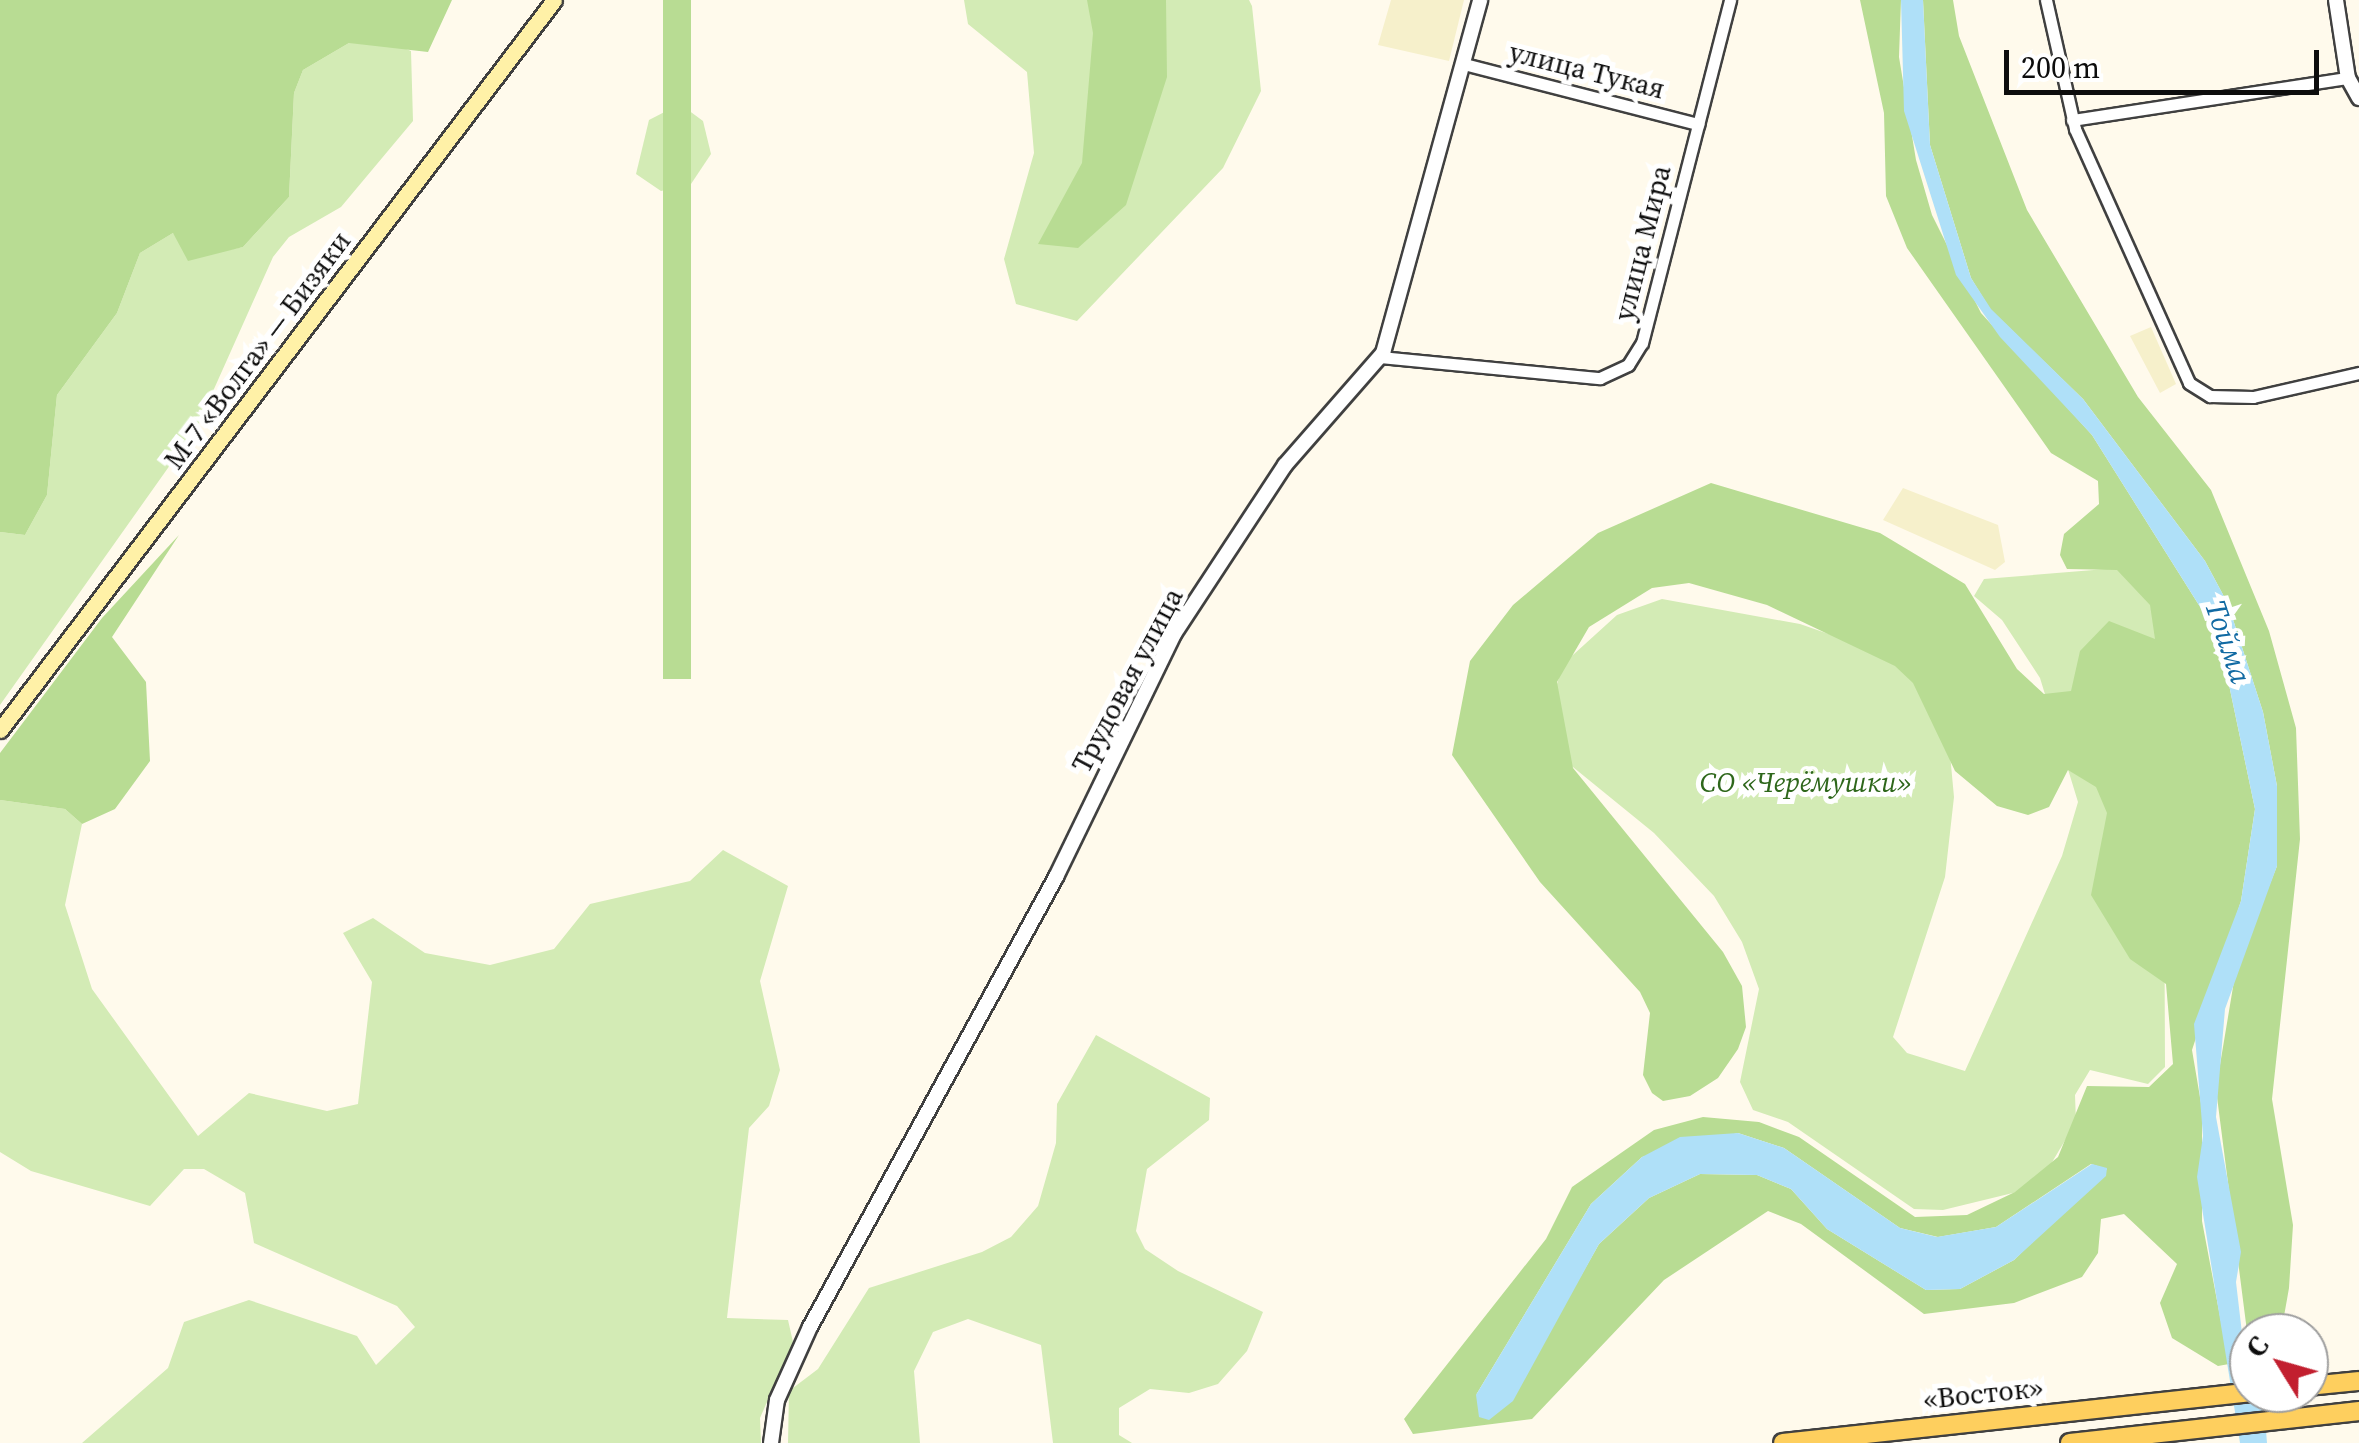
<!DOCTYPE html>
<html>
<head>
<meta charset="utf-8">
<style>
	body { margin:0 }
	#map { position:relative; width:2359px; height:1443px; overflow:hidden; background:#fffaec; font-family:"Source Serif 4",serif }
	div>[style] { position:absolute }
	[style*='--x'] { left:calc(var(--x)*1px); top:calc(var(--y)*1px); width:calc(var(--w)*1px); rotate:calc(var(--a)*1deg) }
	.farmland>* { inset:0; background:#f6f0cb }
	.green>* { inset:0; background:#d3ebb5 }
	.forest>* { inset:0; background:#b8dc93; transform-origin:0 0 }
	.water>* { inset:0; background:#afe0f8 }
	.roads { filter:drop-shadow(2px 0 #404040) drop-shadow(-2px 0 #404040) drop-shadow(0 2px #404040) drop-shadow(0 -2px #404040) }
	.minor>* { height:11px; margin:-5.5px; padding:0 5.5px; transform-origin:5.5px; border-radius:5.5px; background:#fff }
	.tertiary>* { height:14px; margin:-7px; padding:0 7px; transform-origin:7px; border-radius:7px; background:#fff }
	.secondary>* { height:15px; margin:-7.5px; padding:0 7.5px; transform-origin:7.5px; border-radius:7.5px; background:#fff1a7 }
	.primary>* { height:18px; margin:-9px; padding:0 9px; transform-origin:9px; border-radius:9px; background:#fecf5e }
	span { translate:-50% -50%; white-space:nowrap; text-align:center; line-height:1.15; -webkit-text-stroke:10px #fff; paint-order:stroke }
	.street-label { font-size:28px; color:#0d0d0d }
	.park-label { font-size:28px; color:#2e671b; font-style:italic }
	.water-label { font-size:30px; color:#116aa3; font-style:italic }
	.north { position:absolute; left:2229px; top:1313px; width:100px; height:100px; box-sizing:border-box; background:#fff; border:2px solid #9e9e9e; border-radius:50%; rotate:307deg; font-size:28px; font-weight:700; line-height:40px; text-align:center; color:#0d0d0d }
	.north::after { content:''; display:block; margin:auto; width:35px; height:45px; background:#c21f2f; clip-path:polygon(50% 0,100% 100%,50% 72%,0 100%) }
	.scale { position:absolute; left:2004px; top:50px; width:315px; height:45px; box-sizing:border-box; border:5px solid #0d0d0d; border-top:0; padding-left:12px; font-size:30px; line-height:35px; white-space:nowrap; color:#0d0d0d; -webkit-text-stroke:8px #fff; paint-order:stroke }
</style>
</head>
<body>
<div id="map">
	<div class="farmland">
		<div style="clip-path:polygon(1391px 0,1464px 0,1449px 61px,1378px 45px)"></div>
		<div style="clip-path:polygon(2151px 327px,2176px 384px,2160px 393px,2130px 336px)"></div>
		<div style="clip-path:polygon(1903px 488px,1998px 525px,2005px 562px,1995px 570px,1883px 520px)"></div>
	</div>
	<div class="green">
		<div style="clip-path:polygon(964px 0,1249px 0,1252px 6px,1261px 91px,1223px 168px,1077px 321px,1016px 304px,1004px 259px,1034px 153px,1027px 72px,968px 24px)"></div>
		<div style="clip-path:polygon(387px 41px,411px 51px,413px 121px,341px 207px,289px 237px,273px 257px,197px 427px,0 705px,0 532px,25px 535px,47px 495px,57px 395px,117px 313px,140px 253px,173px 233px,208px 254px,243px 247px,289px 197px,294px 93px,303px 70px,349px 43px)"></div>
		<div style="clip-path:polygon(680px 104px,703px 121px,711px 154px,691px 184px,661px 191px,636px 174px,649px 120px)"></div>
		<div style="clip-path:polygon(2143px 566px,2163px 600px,2165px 1067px,2148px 1084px,2090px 1070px,2075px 1095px,2076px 1122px,2045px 1174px,2021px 1191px,1943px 1210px,1914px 1209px,1788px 1122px,1753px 1110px,1740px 1082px,1759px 989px,1742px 942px,1714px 896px,1654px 833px,1568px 763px,1551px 704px,1563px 664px,1617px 615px,1662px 599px,1800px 624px,1869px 648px,1905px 670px,1930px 695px,1949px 743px,1954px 797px,1945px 877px,1893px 1037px,1907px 1053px,1965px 1071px,2062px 856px,2078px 802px,2040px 678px,2002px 620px,1974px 596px,1984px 579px)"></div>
		<div style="clip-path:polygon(0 800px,65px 809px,82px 824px,65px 905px,92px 989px,198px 1136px,249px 1093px,327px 1111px,358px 1104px,372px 982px,343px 933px,373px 918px,425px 953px,490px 965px,554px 949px,590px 904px,690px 881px,723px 850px,788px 886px,760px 981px,780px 1070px,769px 1106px,749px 1128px,727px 1318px,788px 1320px,793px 1342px,760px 1418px,761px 1443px,82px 1443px,168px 1368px,184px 1322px,249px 1300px,357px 1336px,376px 1365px,415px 1327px,397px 1306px,254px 1243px,245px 1193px,204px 1169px,184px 1169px,150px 1206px,31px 1171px,0 1152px)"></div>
		<div style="clip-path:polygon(1096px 1035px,1210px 1098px,1209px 1120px,1147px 1169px,1136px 1231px,1145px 1249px,1178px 1271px,1263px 1312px,1247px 1351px,1218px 1384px,1189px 1393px,1150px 1389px,1119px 1408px,1119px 1435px,1132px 1443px,1053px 1443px,1041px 1345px,968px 1319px,933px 1332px,914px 1371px,920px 1443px,788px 1443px,789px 1391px,818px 1369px,869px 1288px,982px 1252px,1011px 1237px,1038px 1206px,1056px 1143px,1057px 1104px)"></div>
	</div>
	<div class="forest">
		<div style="clip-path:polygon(0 0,452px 0,428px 52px,349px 43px,303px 70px,294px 93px,289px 197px,243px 247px,188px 261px,173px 233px,140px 253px,117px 313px,57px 395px,47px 495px,25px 535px,0 532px)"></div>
		<div style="left:663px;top:0;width:28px;height:679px"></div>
		<div style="clip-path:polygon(1087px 0,1166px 0,1167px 77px,1126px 205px,1078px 248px,1038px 244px,1082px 163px,1093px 33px)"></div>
		<div style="clip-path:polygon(evenodd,1860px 0,1901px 0,1899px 57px,1916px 160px,1932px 215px,1981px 313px,2092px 435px,2219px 637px,2255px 809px,2241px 901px,2192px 1050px,2202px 1109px,2202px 1221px,2229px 1364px,2218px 1366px,2172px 1338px,2160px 1303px,2177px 1264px,2124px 1214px,2101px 1219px,2098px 1253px,2082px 1277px,2014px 1303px,1924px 1314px,1801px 1224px,1768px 1211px,1664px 1280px,1532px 1419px,1413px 1434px,1404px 1419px,1546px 1239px,1572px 1187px,1654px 1130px,1703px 1117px,1759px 1122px,1799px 1137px,1915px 1217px,1967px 1215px,2015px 1192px,2058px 1157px,2087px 1086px,2149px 1087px,2173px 1064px,2166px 984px,2130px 959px,2091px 895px,2107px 813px,2096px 787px,2068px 770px,2049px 807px,2028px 815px,1997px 806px,1955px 771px,1913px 683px,1895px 666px,1767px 605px,1689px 583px,1652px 588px,1589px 627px,1557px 682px,1573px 768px,1723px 952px,1742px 986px,1746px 1027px,1738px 1049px,1718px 1078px,1690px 1096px,1663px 1101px,1652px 1093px,1643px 1075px,1650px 1013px,1640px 992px,1540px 882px,1452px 755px,1470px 661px,1513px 605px,1598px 533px,1711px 483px,1880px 533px,1965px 584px,2017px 669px,2044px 694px,2071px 691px,2080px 651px,2109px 621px,2155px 639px,2150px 605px,2117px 570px,2067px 569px,2060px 555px,2064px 534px,2099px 504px,2098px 481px,2051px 453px,1907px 248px,1886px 196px,1884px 113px,1860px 0,1738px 1133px,1784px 1148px,1900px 1228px,1938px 1237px,1996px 1227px,2091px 1164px,2107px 1169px,2014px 1260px,1960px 1289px,1926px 1290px,1827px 1229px,1791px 1189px,1757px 1175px,1700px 1174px,1649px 1198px,1599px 1244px,1557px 1318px,1476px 1395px,1591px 1204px,1642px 1157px,1738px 1133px)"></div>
		<div style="clip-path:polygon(1923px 0,1953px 0,1959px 36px,2027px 210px,2138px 397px,2211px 490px,2269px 631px,2296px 728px,2300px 839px,2272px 1099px,2293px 1225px,2289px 1288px,2281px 1333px,2249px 1333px,2249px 1347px,2216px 1089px,2236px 969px,2277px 866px,2277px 786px,2263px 712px,2228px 604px,2205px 561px,2083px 399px,1990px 309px,1971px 278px,1930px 145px)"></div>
		<div style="clip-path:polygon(179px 535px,112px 637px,146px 682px,150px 761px,115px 809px,82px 824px,65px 809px,0 800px,0 753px,102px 618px)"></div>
	</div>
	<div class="water">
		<div style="clip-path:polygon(1901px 0,1923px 0,1930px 145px,1971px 278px,1991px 309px,2083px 399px,2205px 561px,2228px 604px,2263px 712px,2277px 786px,2277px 866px,2225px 1009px,2216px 1117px,2241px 1252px,2236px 1282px,2249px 1393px,2263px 1393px,2267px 1443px,2240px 1443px,2197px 1177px,2203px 1136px,2194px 1024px,2241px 901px,2255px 809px,2219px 637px,2092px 435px,2000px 337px,1956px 275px,1904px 111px)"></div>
		<div style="clip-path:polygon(1738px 1133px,1784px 1148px,1900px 1228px,1937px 1237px,1996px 1227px,2092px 1164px,2107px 1168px,2106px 1176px,2014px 1260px,1960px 1289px,1926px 1290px,1827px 1229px,1791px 1189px,1757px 1175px,1700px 1174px,1649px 1198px,1599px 1244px,1513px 1401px,1489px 1420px,1479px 1417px,1476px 1395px,1591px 1204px,1642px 1157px,1680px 1137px)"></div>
	</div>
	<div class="roads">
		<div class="minor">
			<div style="--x:2046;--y:0;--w:132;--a:77.3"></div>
			<div style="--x:2075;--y:129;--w:278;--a:65.8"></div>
			<div style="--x:2189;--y:383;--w:25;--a:32"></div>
			<div style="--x:2210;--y:396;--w:43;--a:1.3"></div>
			<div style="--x:2253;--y:397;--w:109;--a:-12.8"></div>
			<div style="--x:1464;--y:64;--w:242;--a:14.4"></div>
			<div style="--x:2072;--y:120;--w:279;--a:-8.7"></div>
			<div style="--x:1380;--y:357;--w:221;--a:5.5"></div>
			<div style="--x:1600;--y:378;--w:31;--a:-25"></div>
			<div style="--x:1628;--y:365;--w:26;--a:-58"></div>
			<div style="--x:1642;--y:343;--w:354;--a:-75.6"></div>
		</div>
		<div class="tertiary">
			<div style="--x:2336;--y:0;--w:79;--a:81.3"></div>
			<div style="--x:2348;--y:78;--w:23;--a:61"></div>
			<div style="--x:771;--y:1443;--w:43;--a:-82.1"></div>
			<div style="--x:777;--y:1400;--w:80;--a:-65.7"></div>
			<div style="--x:810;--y:1327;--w:513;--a:-61.34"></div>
			<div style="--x:1056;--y:877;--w:270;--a:-64.1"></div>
			<div style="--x:1174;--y:634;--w:202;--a:-56.7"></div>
			<div style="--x:1285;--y:465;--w:149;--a:-48.8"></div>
			<div style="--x:1383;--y:353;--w:366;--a:-74.6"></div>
		</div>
		<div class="secondary">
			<div style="--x:0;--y:730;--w:916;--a:-52.8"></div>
		</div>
		<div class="primary">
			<div style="--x:2309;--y:1386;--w:50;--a:-5.7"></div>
			<div style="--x:1783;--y:1443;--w:469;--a:-6.2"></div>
			<div style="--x:2070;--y:1443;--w:291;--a:-6.3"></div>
		</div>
	</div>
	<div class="street-label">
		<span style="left:1587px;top:70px;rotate:14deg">улица Тукая</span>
		<span style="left:1642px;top:243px;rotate:-76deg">улица Мира</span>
		<span style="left:257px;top:350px;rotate:-53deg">М-7 «Волга» — Бизяки</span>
		<span style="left:1127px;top:680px;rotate:-62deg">Трудовая улица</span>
		<span style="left:1983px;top:1393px;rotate:-6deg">«Восток»</span>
	</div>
	<div class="park-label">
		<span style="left:1806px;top:782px">СО «Черёмушки»</span>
	</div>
	<div class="water-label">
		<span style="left:2228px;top:642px;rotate:71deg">Тойма</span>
	</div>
	<div class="north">С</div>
	<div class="scale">200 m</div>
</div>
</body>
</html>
